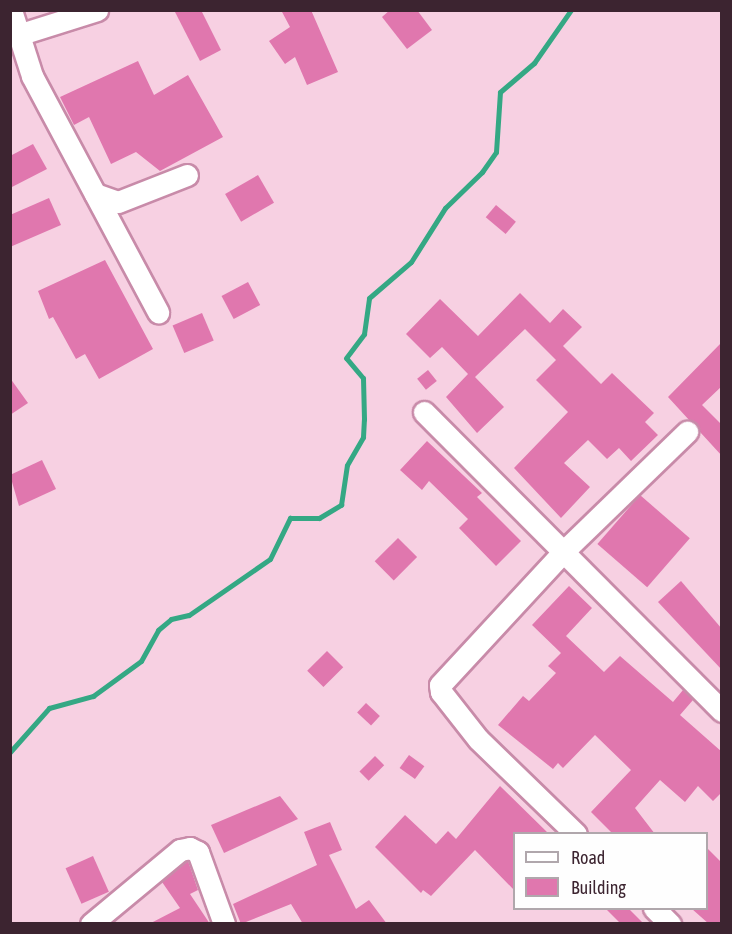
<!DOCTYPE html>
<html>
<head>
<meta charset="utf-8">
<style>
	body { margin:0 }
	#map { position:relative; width:732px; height:934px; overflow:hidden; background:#f7d0e2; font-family:"Asap Condensed",sans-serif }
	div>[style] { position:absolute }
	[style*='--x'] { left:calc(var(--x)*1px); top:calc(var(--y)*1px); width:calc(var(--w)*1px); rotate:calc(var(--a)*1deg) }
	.stream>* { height:5px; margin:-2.5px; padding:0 2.5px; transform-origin:2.5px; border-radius:2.5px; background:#34a884 }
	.building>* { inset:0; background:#e077ae; transform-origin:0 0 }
	.roads { filter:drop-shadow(2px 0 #c88ba9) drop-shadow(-2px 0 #c88ba9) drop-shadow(0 2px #c88ba9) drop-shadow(0 -2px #c88ba9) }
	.minor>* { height:21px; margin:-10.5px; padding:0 10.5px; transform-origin:10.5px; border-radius:10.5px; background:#fff }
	span { translate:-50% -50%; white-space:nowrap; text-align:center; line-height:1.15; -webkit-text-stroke:6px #fefefe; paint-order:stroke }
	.frame { position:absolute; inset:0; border:12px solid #3c2430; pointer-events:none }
	.legend { position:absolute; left:513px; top:832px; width:195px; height:78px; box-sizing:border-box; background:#fefefe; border:2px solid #b0a7ac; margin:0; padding:8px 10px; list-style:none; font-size:18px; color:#3c2430 }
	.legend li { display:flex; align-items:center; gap:12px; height:30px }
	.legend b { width:30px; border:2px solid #b0a7ac }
</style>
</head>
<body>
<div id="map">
	<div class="stream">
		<div style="--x:10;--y:752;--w:59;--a:-48.4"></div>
		<div style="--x:49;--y:708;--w:46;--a:-15.3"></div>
		<div style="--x:93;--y:696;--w:59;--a:-36.1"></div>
		<div style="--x:141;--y:661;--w:35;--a:-61"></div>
		<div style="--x:158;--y:630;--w:17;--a:-40"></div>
		<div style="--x:171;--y:619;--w:18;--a:-13"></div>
		<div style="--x:189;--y:615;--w:98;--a:-34.7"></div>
		<div style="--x:270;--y:559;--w:46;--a:-64"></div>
		<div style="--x:290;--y:518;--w:29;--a:0"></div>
		<div style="--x:319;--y:518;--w:26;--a:-31"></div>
		<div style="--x:341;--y:505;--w:40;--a:-81.5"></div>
		<div style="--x:347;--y:465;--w:32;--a:-60"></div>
		<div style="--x:363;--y:437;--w:18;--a:-87"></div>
		<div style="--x:364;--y:419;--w:41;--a:-91.4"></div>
		<div style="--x:363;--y:378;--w:26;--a:-130"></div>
		<div style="--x:346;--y:358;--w:30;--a:-53"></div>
		<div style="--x:364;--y:334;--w:36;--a:-82"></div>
		<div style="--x:369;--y:298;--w:55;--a:-40.6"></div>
		<div style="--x:411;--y:262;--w:64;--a:-57.8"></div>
		<div style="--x:445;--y:208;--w:52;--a:-44.2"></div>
		<div style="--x:482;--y:172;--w:24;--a:-55"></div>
		<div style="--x:496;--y:152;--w:60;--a:-86.2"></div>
		<div style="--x:500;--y:92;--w:45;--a:-40.5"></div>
		<div style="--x:534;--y:63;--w:65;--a:-55.1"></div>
	</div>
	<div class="building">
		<div style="clip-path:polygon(174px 10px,201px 10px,221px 50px,200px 61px)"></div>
		<div style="clip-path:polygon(281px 10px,311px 10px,338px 72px,307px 85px,295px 57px,285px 64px,269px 41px,290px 27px)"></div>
		<div style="clip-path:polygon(390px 10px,417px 10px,432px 30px,407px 49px,382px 17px)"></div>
		<div style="clip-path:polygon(138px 61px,154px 95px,188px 75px,223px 137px,160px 171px,136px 152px,111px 164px,89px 117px,74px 125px,60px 97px)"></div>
		<div style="clip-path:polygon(33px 144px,47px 169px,10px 188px,10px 156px)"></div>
		<div style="left:258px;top:175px;width:32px;height:38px;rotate:60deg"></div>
		<div style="clip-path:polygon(49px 198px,61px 225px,10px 247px,10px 215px)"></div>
		<div style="left:496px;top:205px;width:26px;height:16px;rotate:40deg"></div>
		<div style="clip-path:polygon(105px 260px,153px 349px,99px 379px,85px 354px,76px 359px,53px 317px,49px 319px,38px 291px)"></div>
		<div style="left:248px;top:282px;width:26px;height:30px;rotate:62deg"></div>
		<div style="clip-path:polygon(520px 293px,550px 323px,563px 309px,582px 327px,563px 346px,601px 384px,612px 373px,654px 413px,645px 422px,658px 435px,631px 461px,619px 448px,607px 459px,588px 440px,564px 463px,590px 487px,561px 518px,514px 468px,568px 412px,536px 380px,556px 360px,525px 329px,475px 377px,504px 407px,477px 433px,446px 397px,468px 374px,442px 347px,430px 358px,406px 334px,440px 299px,478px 336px)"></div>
		<div style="left:202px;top:313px;width:30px;height:32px;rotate:67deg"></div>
		<div style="clip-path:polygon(722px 342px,722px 386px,702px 405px,722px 425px,722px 456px,668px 397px)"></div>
		<div style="left:428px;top:370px;width:14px;height:14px;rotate:51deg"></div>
		<div style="clip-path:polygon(10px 378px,28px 403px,10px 415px)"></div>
		<div style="clip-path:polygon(427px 441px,482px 493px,477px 497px,521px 541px,496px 566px,459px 528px,468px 519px,429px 481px,422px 490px,400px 470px)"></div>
		<div style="clip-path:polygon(42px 460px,56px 489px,19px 506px,10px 475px)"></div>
		<div style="left:640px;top:495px;width:66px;height:65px;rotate:41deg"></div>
		<div style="left:398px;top:538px;width:27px;height:33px;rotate:45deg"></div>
		<div style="clip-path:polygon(681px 581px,722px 629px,722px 670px,658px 602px)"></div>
		<div style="clip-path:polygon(569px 586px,592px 608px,566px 636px,604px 672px,620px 656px,673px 702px,683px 690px,693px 700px,680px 715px,722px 752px,722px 792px,713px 801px,698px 786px,685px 802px,660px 780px,635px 808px,655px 834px,613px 834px,591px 812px,631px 770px,595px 735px,563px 768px,558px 763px,553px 769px,498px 725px,523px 696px,529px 701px,556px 673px,548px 666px,561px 653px,532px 625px)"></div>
		<div style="left:327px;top:651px;width:23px;height:28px;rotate:45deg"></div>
		<div style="left:366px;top:703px;width:19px;height:13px;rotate:43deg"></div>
		<div style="left:409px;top:755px;width:19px;height:16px;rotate:36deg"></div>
		<div style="left:375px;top:756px;width:13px;height:22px;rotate:45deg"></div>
		<div style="clip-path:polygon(500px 786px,549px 834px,514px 834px,514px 890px,475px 850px,431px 896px,423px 890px,421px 893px,375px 847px,405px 815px,436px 844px,448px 831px,456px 839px)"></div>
		<div style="clip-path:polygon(280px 796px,298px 819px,224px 853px,211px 825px)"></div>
		<div style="clip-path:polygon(330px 822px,342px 850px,329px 855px,356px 909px,369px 900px,387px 924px,303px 924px,291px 904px,241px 924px,233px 904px,317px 865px,304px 832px)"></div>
		<div style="clip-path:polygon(706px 847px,722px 863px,722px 924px,709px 924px,692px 909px,706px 909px)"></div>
		<div style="left:93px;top:856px;width:39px;height:30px;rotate:66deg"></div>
		<div style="clip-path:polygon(188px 861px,198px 890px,190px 894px,210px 924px,149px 924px,180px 908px,162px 882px)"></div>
		<div style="clip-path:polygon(606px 909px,629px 909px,644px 924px,621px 924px)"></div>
	</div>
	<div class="roads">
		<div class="minor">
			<div style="--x:11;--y:10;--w:69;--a:72.3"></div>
			<div style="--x:32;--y:76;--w:268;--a:61.9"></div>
			<div style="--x:21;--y:34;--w:80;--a:-17.5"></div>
			<div style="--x:95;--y:194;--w:24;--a:19"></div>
			<div style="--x:118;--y:202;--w:74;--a:-21.4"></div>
			<div style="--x:424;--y:412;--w:422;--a:45.1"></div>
			<div style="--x:576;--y:834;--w:136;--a:-135.9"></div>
			<div style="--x:478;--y:739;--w:60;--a:-128.2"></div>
			<div style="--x:441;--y:692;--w:7;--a:-98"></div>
			<div style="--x:440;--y:685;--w:181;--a:-47.2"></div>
			<div style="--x:563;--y:552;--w:173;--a:-44.1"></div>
			<div style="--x:654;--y:908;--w:23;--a:45"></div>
			<div style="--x:91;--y:924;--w:116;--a:-39.7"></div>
			<div style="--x:180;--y:850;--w:10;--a:-11"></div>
			<div style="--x:190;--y:848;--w:9;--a:27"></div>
			<div style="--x:198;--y:852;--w:77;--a:70.1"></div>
		</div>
	</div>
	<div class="frame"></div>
	<ul class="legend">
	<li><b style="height:8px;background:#fff"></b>Road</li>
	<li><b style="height:16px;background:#e077ae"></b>Building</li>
	</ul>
</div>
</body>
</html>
